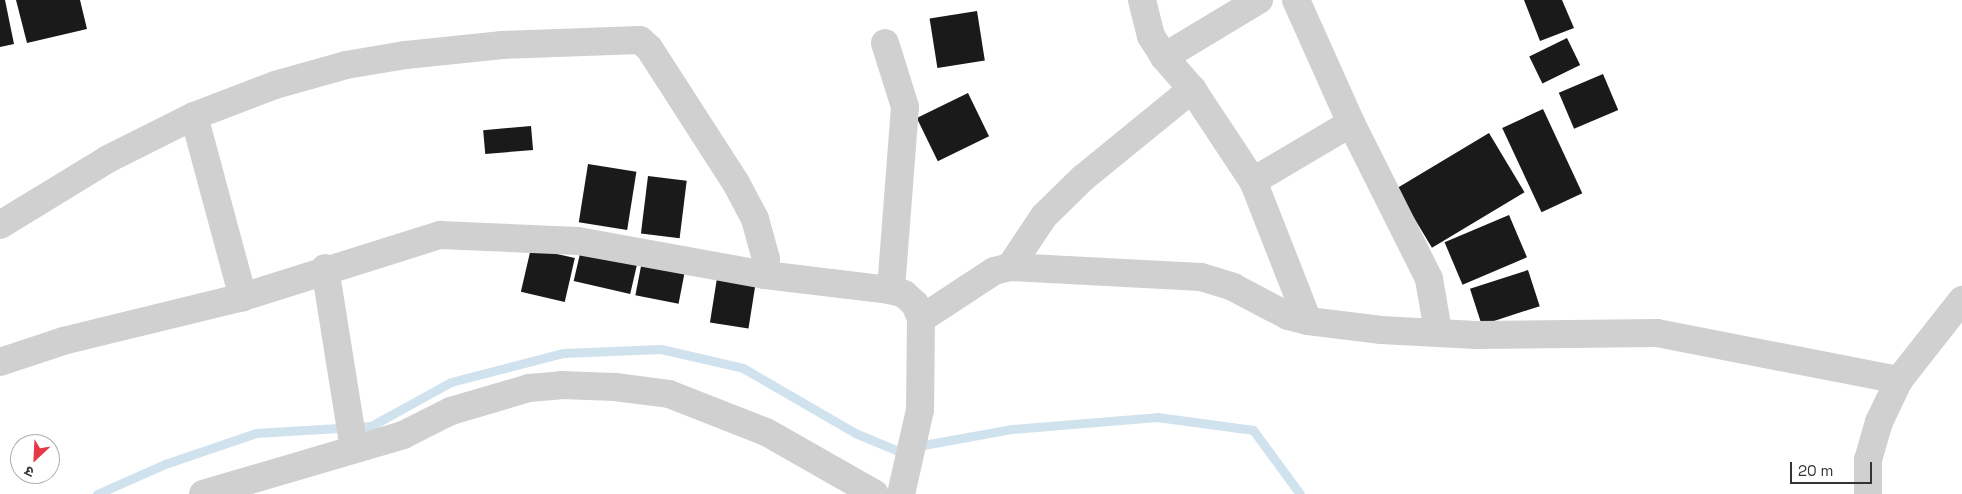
<!DOCTYPE html>
<html>
<head>
<meta charset="utf-8">
<style>
	body { margin:0 }
	#map { position:relative; width:1962px; height:494px; overflow:hidden; background:#fff; font-family:"Space Grotesk","Noto Sans Devanagari",sans-serif }
	div>[style] { position:absolute }
	[style*='--x'] { left:calc(var(--x)*1px); top:calc(var(--y)*1px); width:calc(var(--w)*1px); rotate:calc(var(--a)*1deg) }
	.stream>* { height:9px; margin:-4.5px; padding:0 4.5px; transform-origin:4.5px; border-radius:4.5px; background:#cfe2ee }
	.building>* { inset:0; background:#1a1a1a; transform-origin:0 0 }
	.minor>* { height:28px; margin:-14px; padding:0 14px; transform-origin:14px; border-radius:14px; background:#d0d0d0 }
	span { translate:-50% -50%; white-space:nowrap; text-align:center; line-height:1.15; -webkit-text-stroke:5px #fff; paint-order:stroke }
	.north { position:absolute; left:10px; top:434px; width:50px; height:50px; box-sizing:border-box; background:#fff; border:1px solid #adadad; border-radius:50%; rotate:205deg; font-size:14px; font-weight:700; line-height:20px; text-align:center; color:#333 }
	.north::after { content:''; display:block; margin:auto; width:18px; height:22px; background:#e63946; clip-path:polygon(50% 0,100% 100%,50% 72%,0 100%) }
	.scale { position:absolute; left:1790px; top:462px; width:82px; height:22px; box-sizing:border-box; border:2px solid #333; border-top:0; padding-left:6px; font-size:15px; line-height:18px; white-space:nowrap; color:#333; -webkit-text-stroke:4px #fff; paint-order:stroke }
</style>
</head>
<body>
<div id="map">
	<div class="stream">
		<div style="--x:97;--y:494;--w:74;--a:-23.8"></div>
		<div style="--x:165;--y:464;--w:96;--a:-18.8"></div>
		<div style="--x:256;--y:433;--w:115;--a:-3.5"></div>
		<div style="--x:371;--y:426;--w:91;--a:-28.8"></div>
		<div style="--x:451;--y:382;--w:116;--a:-14.5"></div>
		<div style="--x:563;--y:353;--w:98;--a:-2.3"></div>
		<div style="--x:661;--y:349;--w:84;--a:13"></div>
		<div style="--x:743;--y:368;--w:129;--a:30.1"></div>
		<div style="--x:855;--y:433;--w:44;--a:22.5"></div>
		<div style="--x:896;--y:450;--w:118;--a:-10.3"></div>
		<div style="--x:1012;--y:429;--w:145;--a:-4.7"></div>
		<div style="--x:1157;--y:417;--w:97;--a:7.7"></div>
		<div style="--x:1253;--y:430;--w:79;--a:53.7"></div>
	</div>
	<div class="building">
		<div style="clip-path:polygon(0 0,5px 0,14px 44px,0 47px)"></div>
		<div style="clip-path:polygon(16px 0,80px 0,87px 29px,27px 43px)"></div>
		<div style="clip-path:polygon(1524px 0,1562px 0,1574px 28px,1540px 41px)"></div>
		<div style="left:977px;top:11px;width:50px;height:48px;rotate:81deg"></div>
		<div style="left:1567px;top:38px;width:30px;height:42px;rotate:64deg"></div>
		<div style="left:1603px;top:74px;width:39px;height:48px;rotate:67deg"></div>
		<div style="left:968px;top:93px;width:48px;height:57px;rotate:64deg"></div>
		<div style="left:1543px;top:109px;width:93px;height:45px;rotate:65deg"></div>
		<div style="left:531px;top:126px;width:24px;height:48px;rotate:85deg"></div>
		<div style="left:1489px;top:133px;width:69px;height:108px;rotate:59deg"></div>
		<div style="left:588px;top:164px;width:49px;height:59px;rotate:9deg"></div>
		<div style="left:648px;top:176px;width:39px;height:58px;rotate:7deg"></div>
		<div style="left:1509px;top:215px;width:46px;height:70px;rotate:67deg"></div>
		<div style="left:582px;top:245px;width:58px;height:37px;rotate:13deg"></div>
		<div style="left:531px;top:248px;width:45px;height:45px;rotate:13deg"></div>
		<div style="left:643px;top:256px;width:44px;height:40px;rotate:11deg"></div>
		<div style="left:1528px;top:270px;width:38px;height:61px;rotate:72deg"></div>
		<div style="left:717px;top:278px;width:39px;height:45px;rotate:9deg"></div>
	</div>
	<div class="minor">
		<div style="--x:1142;--y:0;--w:37;--a:76"></div>
		<div style="--x:1151;--y:36;--w:25;--a:58"></div>
		<div style="--x:1164;--y:57;--w:43;--a:48.8"></div>
		<div style="--x:1296;--y:0;--w:135;--a:65.9"></div>
		<div style="--x:885;--y:43;--w:67;--a:72.6"></div>
		<div style="--x:905;--y:107;--w:184;--a:94.4"></div>
		<div style="--x:1164;--y:57;--w:111;--a:-31"></div>
		<div style="--x:194;--y:116;--w:188;--a:74.9"></div>
		<div style="--x:0;--y:225;--w:127;--a:-31.4"></div>
		<div style="--x:108;--y:159;--w:96;--a:-26.6"></div>
		<div style="--x:194;--y:116;--w:87;--a:-20.9"></div>
		<div style="--x:275;--y:85;--w:74;--a:-15.7"></div>
		<div style="--x:346;--y:65;--w:61;--a:-9.5"></div>
		<div style="--x:406;--y:55;--w:97;--a:-5.9"></div>
		<div style="--x:502;--y:45;--w:138;--a:-2.1"></div>
		<div style="--x:640;--y:40;--w:12;--a:42"></div>
		<div style="--x:649;--y:48;--w:161;--a:57.2"></div>
		<div style="--x:736;--y:183;--w:41;--a:62.2"></div>
		<div style="--x:755;--y:219;--w:41;--a:74.6"></div>
		<div style="--x:766;--y:259;--w:16;--a:94"></div>
		<div style="--x:765;--y:275;--w:127;--a:6.8"></div>
		<div style="--x:891;--y:290;--w:14;--a:17"></div>
		<div style="--x:904;--y:294;--w:15;--a:42"></div>
		<div style="--x:915;--y:304;--w:16;--a:68"></div>
		<div style="--x:921;--y:319;--w:91;--a:90.6"></div>
		<div style="--x:920;--y:410;--w:86;--a:102.7"></div>
		<div style="--x:1010;--y:267;--w:61;--a:-56.3"></div>
		<div style="--x:1044;--y:216;--w:54;--a:-44.3"></div>
		<div style="--x:1083;--y:178;--w:141;--a:-39.2"></div>
		<div style="--x:1192;--y:89;--w:110;--a:56.5"></div>
		<div style="--x:325;--y:268;--w:183;--a:80.9"></div>
		<div style="--x:921;--y:319;--w:87;--a:-33.3"></div>
		<div style="--x:994;--y:271;--w:16;--a:-14"></div>
		<div style="--x:1010;--y:267;--w:191;--a:3"></div>
		<div style="--x:1201;--y:277;--w:34;--a:17"></div>
		<div style="--x:1233;--y:287;--w:62;--a:27.8"></div>
		<div style="--x:1288;--y:316;--w:21;--a:14"></div>
		<div style="--x:1308;--y:321;--w:74;--a:7"></div>
		<div style="--x:1381;--y:330;--w:95;--a:3"></div>
		<div style="--x:1476;--y:335;--w:181;--a:-0.6"></div>
		<div style="--x:1657;--y:333;--w:247;--a:11"></div>
		<div style="--x:1308;--y:321;--w:150;--a:-111.4"></div>
		<div style="--x:1253;--y:181;--w:114;--a:-30.6"></div>
		<div style="--x:1351;--y:123;--w:174;--a:63.4"></div>
		<div style="--x:1429;--y:279;--w:53;--a:80.2"></div>
		<div style="--x:0;--y:362;--w:66;--a:-18.4"></div>
		<div style="--x:63;--y:341;--w:185;--a:-13.7"></div>
		<div style="--x:243;--y:297;--w:207;--a:-17.5"></div>
		<div style="--x:440;--y:235;--w:138;--a:2.5"></div>
		<div style="--x:578;--y:241;--w:190;--a:10.3"></div>
		<div style="--x:203;--y:494;--w:209;--a:-16.4"></div>
		<div style="--x:403;--y:435;--w:54;--a:-26.6"></div>
		<div style="--x:451;--y:411;--w:81;--a:-16.4"></div>
		<div style="--x:529;--y:388;--w:32;--a:-5"></div>
		<div style="--x:561;--y:385;--w:54;--a:2.1"></div>
		<div style="--x:615;--y:387;--w:54;--a:7.4"></div>
		<div style="--x:669;--y:394;--w:104;--a:21.4"></div>
		<div style="--x:766;--y:432;--w:125;--a:29.6"></div>
		<div style="--x:1868;--y:494;--w:34;--a:-90"></div>
		<div style="--x:1868;--y:460;--w:40;--a:-74"></div>
		<div style="--x:1879;--y:422;--w:47;--a:-64.5"></div>
		<div style="--x:1899;--y:380;--w:102;--a:-51.8"></div>
	</div>
	<div class="north">उ</div>
	<div class="scale">20 m</div>
</div>
</body>
</html>
